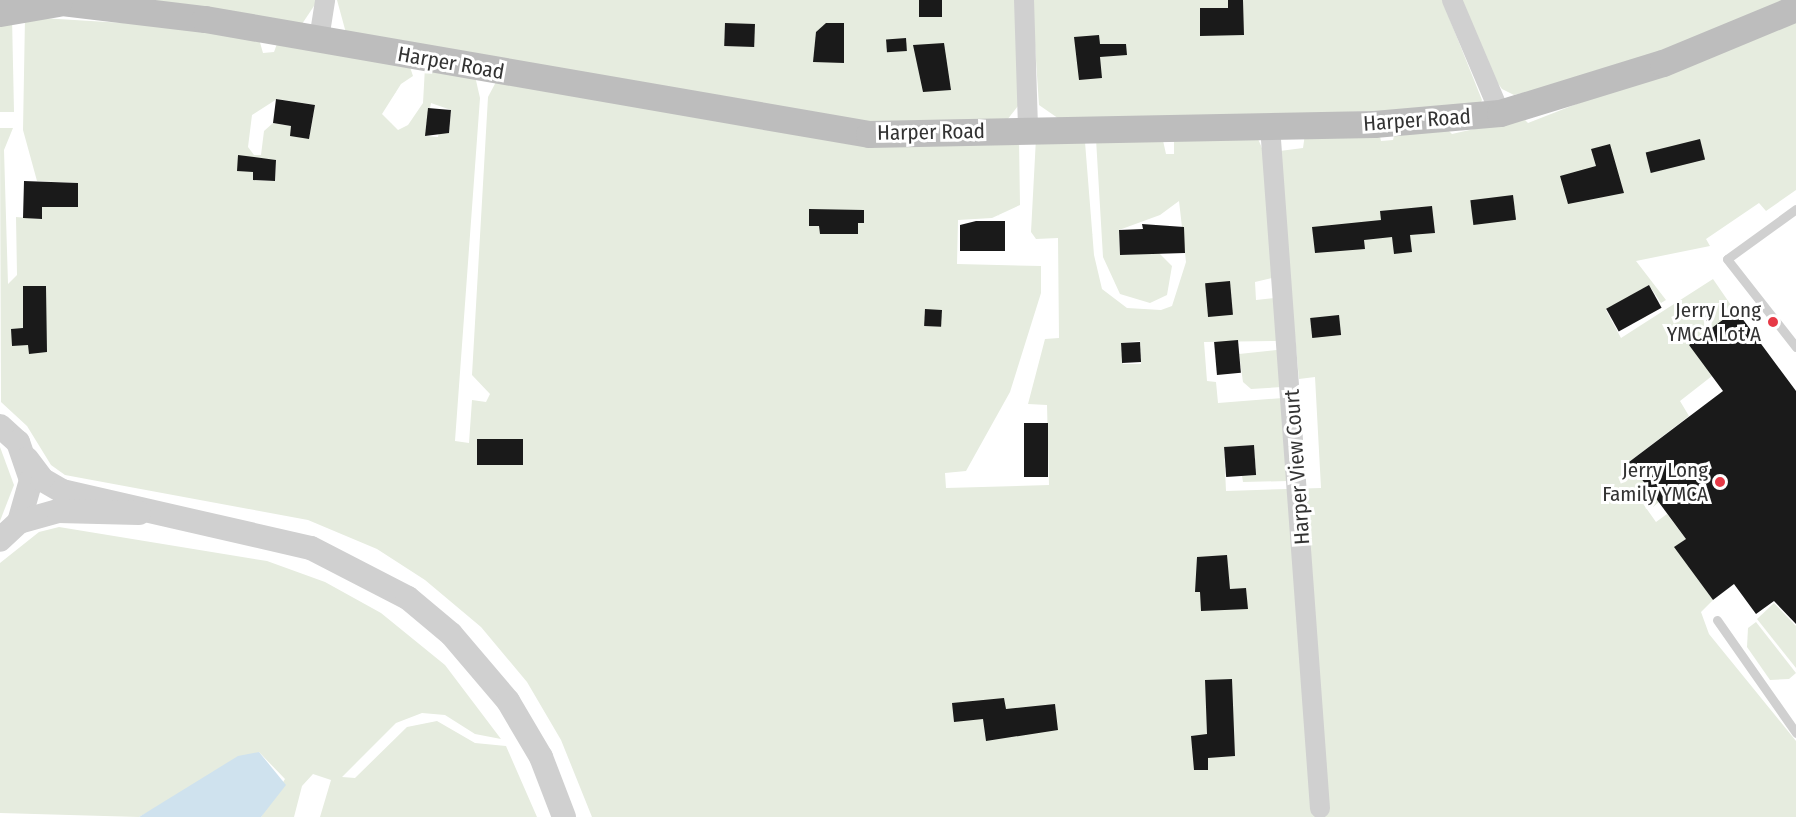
<!DOCTYPE html>
<html>
<head>
<meta charset="utf-8">
<style>
	body { margin:0 }
	#map { position:relative; width:1796px; height:817px; overflow:hidden; background:#fff; font-family:"Fira Sans Condensed",sans-serif }
	div>[style] { position:absolute }
	[style*='--x'] { left:calc(var(--x)*1px); top:calc(var(--y)*1px); width:calc(var(--w)*1px); rotate:calc(var(--a)*1deg) }
	.green>* { inset:0; background:#e6ecdf }
	.water>* { inset:0; background:#cfe2ee }
	.building>* { inset:0; background:#1a1a1a; transform-origin:0 0 }
	.service>* { height:9px; margin:-4.5px; padding:0 4.5px; transform-origin:4.5px; border-radius:4.5px; background:#d0d0d0 }
	.minor>* { height:20px; margin:-10px; padding:0 10px; transform-origin:10px; border-radius:10px; background:#d0d0d0 }
	.tertiary>* { height:24px; margin:-12px; padding:0 12px; transform-origin:12px; border-radius:12px; background:#d0d0d0 }
	.secondary>* { height:27px; margin:-13.5px; padding:0 13.5px; transform-origin:13.5px; border-radius:13.5px; background:#bdbdbd }
	.dots>* { width:16px; height:16px; translate:-50% -50%; box-sizing:border-box; border:3px solid #fff; border-radius:50% }
	span { translate:-50% -50%; white-space:nowrap; text-align:center; line-height:1.15; -webkit-text-stroke:6px #fff; paint-order:stroke }
	.street-label { font-size:21px; color:#333 }
	.poi-label { font-size:21px; color:#333 }
	.right { translate:-100% -50%; text-align:right }
</style>
</head>
<body>
<div id="map">
	<div class="green">
		<div style="clip-path:polygon(144px 0,318px 0,300px 27px)"></div>
		<div style="clip-path:polygon(337px 0,1018px 0,1018px 106px,1007px 120px,845px 122px,346px 33px)"></div>
		<div style="clip-path:polygon(1032px 0,1442px 0,1482px 100px,1478px 108px,1062px 121px,1039px 105px)"></div>
		<div style="clip-path:polygon(1458px 0,1794px 0,1632px 66px,1514px 95px,1502px 89px,1489px 71px)"></div>
		<div style="clip-path:polygon(12px 17px,14px 112px,0 112px,0 18px)"></div>
		<div style="clip-path:polygon(evenodd,25px 17px,173px 26px,259px 39px,263px 53px,274px 52px,278px 41px,409px 64px,413px 76px,401px 84px,382px 114px,398px 130px,408px 125px,423px 103px,425px 67px,475px 76px,480px 98px,455px 441px,469px 443px,472px 400px,486px 402px,490px 394px,472px 375px,488px 97px,497px 80px,1019px 139px,1020px 205px,992px 218px,958px 220px,957px 264px,1041px 266px,1041px 293px,1010px 392px,966px 471px,945px 473px,946px 488px,1049px 485px,1047px 405px,1028px 404px,1045px 339px,1059px 338px,1058px 238px,1036px 239px,1031px 232px,1036px 138px,1085px 142px,1094px 255px,1102px 289px,1127px 308px,1161px 310px,1172px 306px,1186px 262px,1179px 201px,1160px 215px,1119px 230px,1120px 255px,1159px 253px,1172px 266px,1167px 295px,1150px 303px,1120px 294px,1103px 257px,1096px 139px,1162px 136px,1166px 154px,1174px 154px,1174px 136px,1256px 134px,1264px 153px,1303px 148px,1305px 134px,1379px 132px,1381px 141px,1393px 140px,1395px 132px,1447px 129px,1452px 134px,1523px 118px,1528px 123px,1796px 18px,1796px 190px,1766px 211px,1759px 203px,1706px 239px,1710px 246px,1636px 261px,1666px 300px,1661px 303px,1649px 285px,1606px 310px,1621px 338px,1713px 279px,1735px 311px,1712px 376px,1680px 401px,1689px 416px,1629px 462px,1659px 502px,1653px 507px,1644px 495px,1639px 498px,1656px 522px,1667px 514px,1686px 539px,1675px 547px,1713px 600px,1701px 612px,1709px 634px,1796px 741px,1796px 817px,592px 817px,561px 740px,527px 682px,481px 627px,425px 580px,377px 549px,308px 520px,65px 475px,51px 465px,27px 426px,1px 402px,0 128px,13px 128px,4px 150px,8px 284px,17px 275px,16px 217px,41px 219px,42px 207px,78px 207px,78px 183px,37px 181px,23px 130px,25px 17px,277px 99px,315px 105px,309px 138px,291px 126px,273px 123px,264px 131px,261px 155px,254px 155px,248px 147px,252px 115px,277px 99px,25px 17px,431px 103px,451px 110px,449px 133px,439px 132px,438px 137px,427px 136px,426px 130px,431px 103px,25px 17px,254px 159px,276px 160px,275px 181px,253px 180px,254px 159px,25px 17px,1289px 274px,1299px 379px,1315px 377px,1321px 488px,1226px 491px,1224px 447px,1254px 445px,1256px 475px,1242px 476px,1243px 482px,1288px 481px,1283px 398px,1218px 403px,1216px 382px,1207px 381px,1204px 342px,1279px 341px,1275px 298px,1256px 300px,1255px 282px,1289px 274px,25px 17px,1140px 341px,1141px 364px,1123px 364px,1121px 343px,1140px 341px)"></div>
		<div style="clip-path:polygon(1285px 349px,1282px 387px,1251px 389px,1243px 382px,1239px 354px)"></div>
		<div style="clip-path:polygon(0 447px,14px 485px,0 521px)"></div>
		<div style="clip-path:polygon(59px 527px,267px 561px,325px 582px,381px 613px,445px 665px,501px 739px,475px 734px,445px 715px,422px 713px,396px 723px,342px 777px,355px 778px,407px 727px,437px 721px,475px 743px,506px 746px,537px 817px,320px 817px,331px 780px,313px 774px,302px 786px,294px 817px,261px 817px,285px 779px,259px 752px,139px 817px,0 813px,0 563px,39px 532px)"></div>
		<div style="clip-path:polygon(1774px 603px,1796px 626px,1796px 668px,1757px 619px)"></div>
		<div style="clip-path:polygon(1756px 622px,1796px 673px,1789px 679px,1770px 680px,1747px 647px,1748px 628px)"></div>
	</div>
	<div class="water">
		<div style="clip-path:polygon(259px 752px,286px 785px,261px 817px,139px 817px,238px 756px)"></div>
	</div>
	<div class="building">
		<div style="left:919px;top:0;width:23px;height:17px"></div>
		<div style="clip-path:polygon(1228px 0,1243px 0,1244px 35px,1200px 36px,1200px 8px,1228px 8px)"></div>
		<div style="left:725px;top:23px;width:30px;height:23px;rotate:2deg"></div>
		<div style="clip-path:polygon(826px 23px,844px 23px,844px 63px,813px 62px,816px 32px)"></div>
		<div style="clip-path:polygon(1099px 35px,1100px 44px,1126px 44px,1127px 55px,1100px 57px,1102px 78px,1079px 80px,1074px 37px)"></div>
		<div style="left:906px;top:38px;width:13px;height:20px;rotate:86deg"></div>
		<div style="clip-path:polygon(944px 43px,951px 90px,923px 92px,913px 45px)"></div>
		<div style="clip-path:polygon(276px 99px,315px 105px,309px 139px,290px 136px,291px 126px,273px 123px)"></div>
		<div style="clip-path:polygon(428px 108px,451px 110px,449px 133px,425px 136px)"></div>
		<div style="left:1700px;top:139px;width:21px;height:56px;rotate:76deg"></div>
		<div style="clip-path:polygon(1610px 144px,1624px 193px,1568px 204px,1560px 176px,1596px 166px,1591px 149px)"></div>
		<div style="clip-path:polygon(238px 155px,276px 160px,275px 181px,253px 180px,253px 172px,237px 171px)"></div>
		<div style="clip-path:polygon(24px 181px,78px 183px,78px 207px,42px 207px,42px 219px,23px 218px)"></div>
		<div style="left:1513px;top:195px;width:25px;height:43px;rotate:83deg"></div>
		<div style="clip-path:polygon(1432px 206px,1435px 233px,1410px 235px,1412px 252px,1394px 254px,1392px 237px,1364px 240px,1365px 249px,1315px 253px,1312px 227px,1381px 220px,1380px 211px)"></div>
		<div style="clip-path:polygon(809px 209px,864px 210px,864px 223px,858px 223px,858px 234px,820px 234px,819px 226px,809px 226px)"></div>
		<div style="clip-path:polygon(976px 221px,1005px 221px,1005px 251px,960px 251px,960px 225px)"></div>
		<div style="clip-path:polygon(1142px 224px,1184px 227px,1185px 253px,1120px 255px,1119px 230px,1143px 229px)"></div>
		<div style="left:1230px;top:281px;width:34px;height:25px;rotate:85deg"></div>
		<div style="left:1649px;top:285px;width:26px;height:49px;rotate:61deg"></div>
		<div style="clip-path:polygon(23px 286px,46px 286px,47px 352px,29px 354px,28px 345px,12px 346px,11px 329px,23px 328px)"></div>
		<div style="left:925px;top:309px;width:17px;height:17px;rotate:3deg"></div>
		<div style="clip-path:polygon(1736px 310px,1796px 391px,1796px 624px,1774px 601px,1756px 614px,1734px 584px,1713px 600px,1674px 547px,1686px 539px,1629px 462px,1723px 391px,1689px 345px)"></div>
		<div style="left:1339px;top:315px;width:20px;height:29px;rotate:84deg"></div>
		<div style="left:1238px;top:340px;width:33px;height:24px;rotate:85deg"></div>
		<div style="left:1140px;top:342px;width:20px;height:19px;rotate:87deg"></div>
		<div style="left:1024px;top:423px;width:24px;height:54px"></div>
		<div style="left:477px;top:439px;width:46px;height:26px"></div>
		<div style="left:1254px;top:445px;width:30px;height:30px;rotate:86deg"></div>
		<div style="clip-path:polygon(1227px 555px,1230px 589px,1246px 588px,1248px 609px,1201px 611px,1200px 592px,1195px 592px,1197px 557px)"></div>
		<div style="clip-path:polygon(1232px 679px,1235px 756px,1208px 758px,1208px 770px,1194px 770px,1191px 736px,1207px 734px,1205px 680px)"></div>
		<div style="clip-path:polygon(1004px 698px,1006px 709px,1055px 704px,1058px 730px,986px 741px,983px 719px,954px 722px,952px 703px)"></div>
	</div>
	<div class="service">
		<div style="--x:1796;--y:209;--w:85;--a:144.1"></div>
		<div style="--x:1727;--y:259;--w:112;--a:51.9"></div>
		<div style="--x:1717;--y:620;--w:138;--a:55"></div>
	</div>
	<div class="minor">
		<div style="--x:1024;--y:0;--w:129;--a:88.2"></div>
		<div style="--x:1452;--y:0;--w:123;--a:67"></div>
		<div style="--x:319;--y:39;--w:39;--a:-81"></div>
		<div style="--x:1270;--y:126;--w:684;--a:85.81"></div>
	</div>
	<div class="tertiary">
		<div style="--x:0;--y:426;--w:24;--a:42"></div>
		<div style="--x:18;--y:442;--w:40;--a:71.1"></div>
		<div style="--x:31;--y:480;--w:44;--a:105.9"></div>
		<div style="--x:19;--y:522;--w:26;--a:137"></div>
		<div style="--x:27;--y:459;--w:26;--a:53"></div>
		<div style="--x:43;--y:480;--w:22;--a:30"></div>
		<div style="--x:62;--y:491;--w:255;--a:12.9"></div>
		<div style="--x:311;--y:548;--w:109;--a:27.3"></div>
		<div style="--x:408;--y:598;--w:56;--a:39.9"></div>
		<div style="--x:451;--y:634;--w:88;--a:49.6"></div>
		<div style="--x:508;--y:701;--w:65;--a:59.5"></div>
		<div style="--x:541;--y:757;--w:64;--a:69"></div>
		<div style="--x:19;--y:522;--w:41;--a:-15.8"></div>
		<div style="--x:58;--y:511;--w:81;--a:1.4"></div>
	</div>
	<div class="secondary">
		<div style="--x:45;--y:0;--w:161;--a:6.8"></div>
		<div style="--x:205;--y:19;--w:674;--a:9.83"></div>
		<div style="--x:869;--y:134;--w:505;--a:-1.13"></div>
		<div style="--x:1374;--y:124;--w:126;--a:-5"></div>
		<div style="--x:1500;--y:113;--w:170;--a:-17.1"></div>
		<div style="--x:1663;--y:63;--w:144;--a:-22.5"></div>
		<div style="--x:0;--y:13;--w:59;--a:-9.8"></div>
	</div>
	<div class="dots">
		<div style="left:1773px;top:322px;background:#e63946"></div>
		<div style="left:1720px;top:482px;background:#e63946"></div>
	</div>
	<div class="street-label">
		<span style="left:451px;top:63px;rotate:10deg">Harper Road</span>
		<span style="left:1417px;top:120px;rotate:-4deg">Harper Road</span>
		<span style="left:931px;top:132px;rotate:-1deg">Harper Road</span>
		<span style="left:1297px;top:467px;rotate:-94deg">Harper View Court</span>
	</div>
	<div class="poi-label">
		<span class="right" style="left:1761px;top:322px">Jerry Long<br>YMCA Lot A</span>
		<span class="right" style="left:1708px;top:482px">Jerry Long<br>Family YMCA</span>
	</div>
</div>
</body>
</html>
